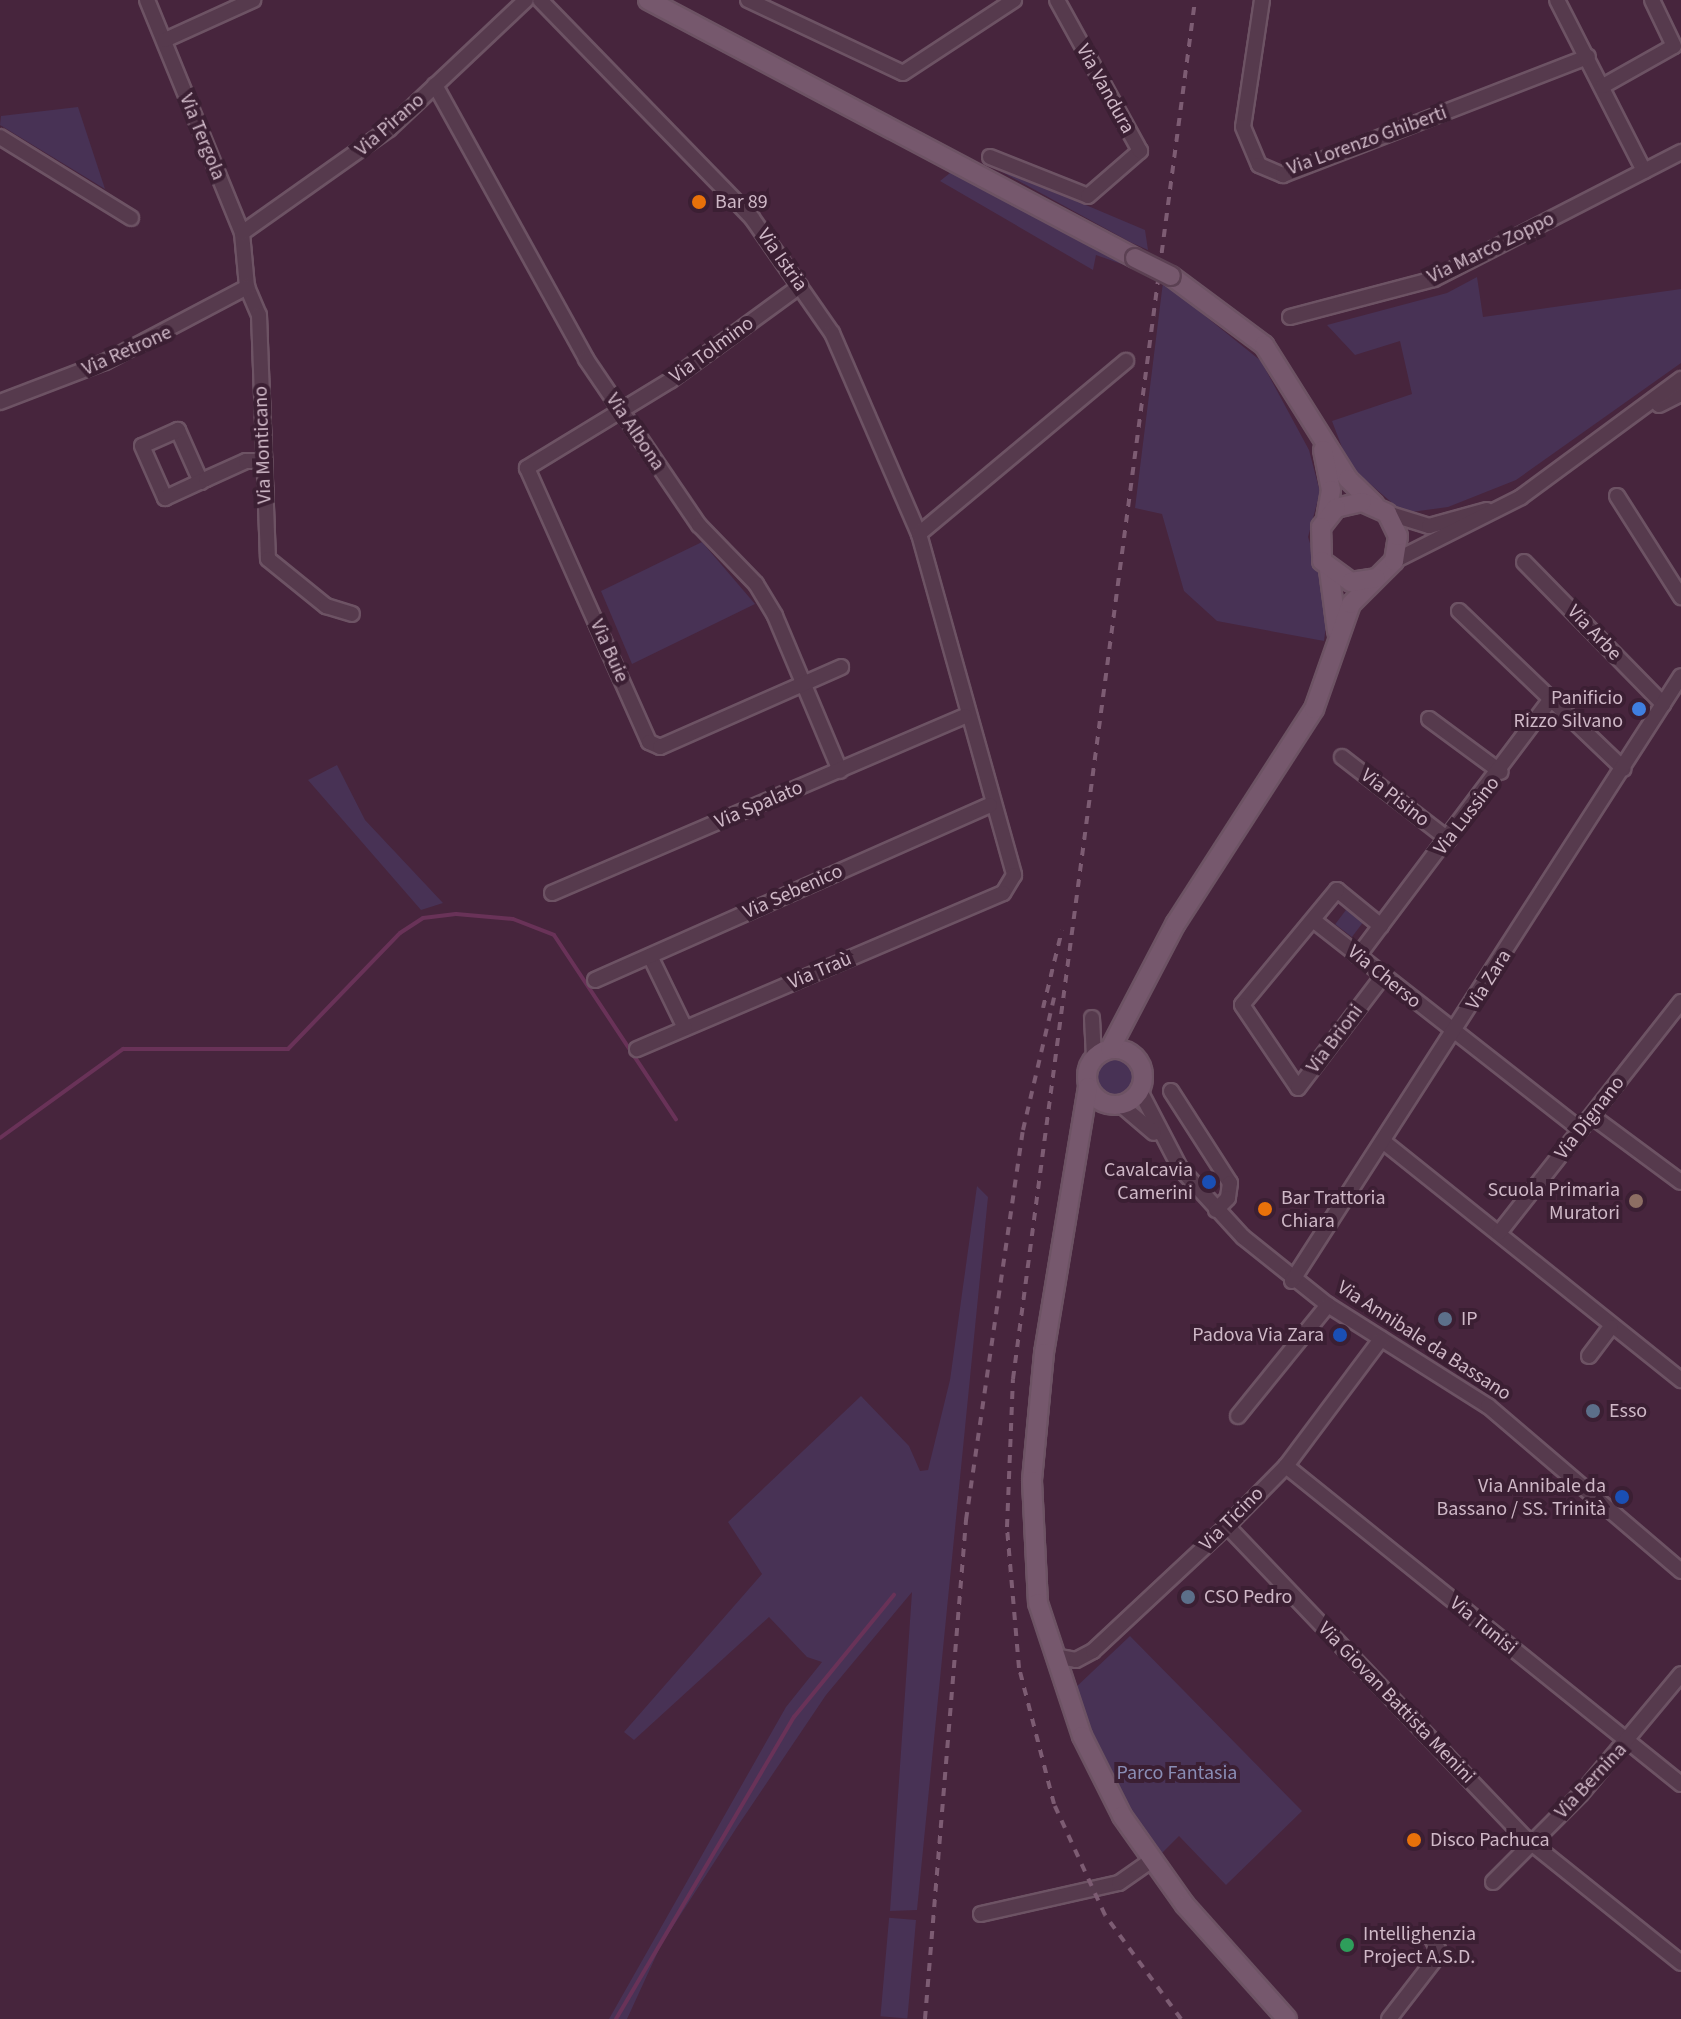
<!DOCTYPE html>
<html>
<head>
<meta charset="utf-8">
<style>
	body { margin:0 }
	#map { position:relative; width:1681px; height:2019px; overflow:hidden; background:#47253d; font-family:"Source Sans 3",sans-serif }
	div>[style] { position:absolute }
	[style*='--x'] { left:calc(var(--x)*1px); top:calc(var(--y)*1px); width:calc(var(--w)*1px); rotate:calc(var(--a)*1deg) }
	.green>* { inset:0; background:#483255; transform-origin:0 0 }
	.round { border-radius:50% }
	.stream>* { height:4px; margin:-2px; padding:0 2px; transform-origin:2px; border-radius:2px; background:#693258 }
	.roads { filter:drop-shadow(2px 0 #6d5364) drop-shadow(-2px 0 #6d5364) drop-shadow(0 2px #6d5364) drop-shadow(0 -2px #6d5364) }
	.minor>* { height:14px; margin:-7px; padding:0 7px; transform-origin:7px; border-radius:7px; background:#563a4d }
	.major>* { height:18px; margin:-9px; padding:0 9px; transform-origin:9px; border-radius:9px; background:#76586d }
	.major>.ring { margin:-9px; padding:0; box-sizing:content-box; background:none; border:18px solid #76586d; border-radius:50% }
	.rail>* { height:4px; margin-top:-2px; transform-origin:0; background:repeating-linear-gradient(90deg,#7d5c73 0 8px,transparent 0 16px) }
	.bridges { filter:drop-shadow(2px 0 #5c4153) drop-shadow(-2px 0 #5c4153) drop-shadow(0 2px #5c4153) drop-shadow(0 -2px #5c4153) }
	.major-bridge>* { height:18px; margin:-9px; padding:0 9px; transform-origin:9px; border-radius:9px; background:#76586d }
	.dots>* { width:22px; height:22px; translate:-50% -50%; box-sizing:border-box; border:4px solid #3b1f33; border-radius:50% }
	span { translate:-50% -50%; white-space:nowrap; text-align:center; line-height:1.15; -webkit-text-stroke:8px #3b1f33; paint-order:stroke }
	.street-label { font-size:20px; color:#cfb8c7 }
	.poi-label { font-size:20px; color:#cfb8c7 }
	.left { translate:0 -50%; text-align:left }
	.right { translate:-100% -50%; text-align:right }
	.park-label { font-size:20px; color:#8a8db5 }
</style>
</head>
<body>
<div id="map">
	<div class="green">
		<div style="clip-path:polygon(78px 107px,105px 189px,0 125px,1px 116px)"></div>
		<div style="clip-path:polygon(984px 162px,1145px 230px,1148px 250px,1130px 242px)"></div>
		<div style="clip-path:polygon(955px 169px,1147px 273px,1096px 255px,1093px 270px,940px 181px)"></div>
		<div style="clip-path:polygon(1477px 277px,1483px 317px,1681px 289px,1681px 363px,1516px 480px,1448px 507px,1404px 513px,1349px 466px,1332px 421px,1412px 394px,1400px 341px,1355px 355px,1327px 325px,1447px 293px)"></div>
		<div style="clip-path:polygon(1163px 282px,1261px 361px,1309px 450px,1320px 492px,1308px 537px,1329px 603px,1324px 641px,1217px 621px,1184px 591px,1162px 514px,1135px 508px)"></div>
		<div style="clip-path:polygon(702px 542px,755px 604px,632px 664px,601px 591px)"></div>
		<div style="clip-path:polygon(337px 765px,365px 820px,443px 903px,421px 910px,308px 780px)"></div>
		<div style="left:1349px;top:906px;width:21px;height:23px;rotate:37deg"></div>
		<div class="round" style="left:1096px;top:1058px;width:38px;height:38px"></div>
		<div style="clip-path:polygon(977px 1186px,988px 1197px,917px 1910px,890px 1911px,912px 1592px,826px 1695px,737px 1827px,661px 1945px,627px 2019px,609px 2019px,786px 1707px,822px 1662px,807px 1657px,769px 1617px,634px 1740px,624px 1732px,762px 1574px,728px 1522px,861px 1396px,909px 1446px,920px 1471px,928px 1470px,950px 1380px)"></div>
		<div style="clip-path:polygon(1130px 1636px,1302px 1811px,1226px 1885px,1179px 1836px,1156px 1859px,1104px 1765px,1074px 1689px)"></div>
		<div style="left:916px;top:1920px;width:99px;height:27px;rotate:95deg"></div>
	</div>
	<div class="stream">
		<div style="--x:0;--y:1138;--w:152;--a:-35.9"></div>
		<div style="--x:123;--y:1049;--w:165;--a:0"></div>
		<div style="--x:288;--y:1049;--w:161;--a:-46"></div>
		<div style="--x:400;--y:933;--w:27;--a:-33"></div>
		<div style="--x:423;--y:918;--w:33;--a:-7"></div>
		<div style="--x:456;--y:914;--w:57;--a:5"></div>
		<div style="--x:513;--y:919;--w:44;--a:21.3"></div>
		<div style="--x:554;--y:935;--w:221;--a:56.5"></div>
		<div style="--x:616;--y:2019;--w:351;--a:-59.5"></div>
		<div style="--x:794;--y:1717;--w:158;--a:-50.7"></div>
	</div>
	<div class="roads">
		<div class="minor">
			<div style="--x:147;--y:0;--w:252;--a:67.8"></div>
			<div style="--x:242;--y:233;--w:54;--a:84.7"></div>
			<div style="--x:247;--y:287;--w:30;--a:67"></div>
			<div style="--x:259;--y:315;--w:244;--a:87.9"></div>
			<div style="--x:268;--y:559;--w:75;--a:39"></div>
			<div style="--x:326;--y:606;--w:27;--a:17"></div>
			<div style="--x:540;--y:0;--w:304;--a:45.8"></div>
			<div style="--x:752;--y:218;--w:140;--a:55.2"></div>
			<div style="--x:832;--y:333;--w:219;--a:66.6"></div>
			<div style="--x:919;--y:534;--w:354;--a:74.4"></div>
			<div style="--x:1014;--y:875;--w:21;--a:121"></div>
			<div style="--x:1003;--y:893;--w:398;--a:156.9"></div>
			<div style="--x:748;--y:0;--w:171;--a:25.2"></div>
			<div style="--x:903;--y:73;--w:133;--a:-33.3"></div>
			<div style="--x:1262;--y:0;--w:128;--a:98.5"></div>
			<div style="--x:1243;--y:127;--w:41;--a:67.2"></div>
			<div style="--x:1259;--y:165;--w:26;--a:23"></div>
			<div style="--x:1283;--y:175;--w:327;--a:-21.2"></div>
			<div style="--x:1557;--y:0;--w:192;--a:63"></div>
			<div style="--x:165;--y:40;--w:97;--a:-24.4"></div>
			<div style="--x:435;--y:85;--w:313;--a:61.1"></div>
			<div style="--x:586;--y:359;--w:201;--a:55.8"></div>
			<div style="--x:699;--y:525;--w:82;--a:46"></div>
			<div style="--x:756;--y:584;--w:37;--a:59"></div>
			<div style="--x:775;--y:616;--w:168;--a:67.2"></div>
			<div style="--x:1603;--y:86;--w:81;--a:-29.4"></div>
			<div style="--x:1674;--y:46;--w:51;--a:-115.6"></div>
			<div style="--x:0;--y:137;--w:154;--a:31.7"></div>
			<div style="--x:990;--y:157;--w:105;--a:21.7"></div>
			<div style="--x:1088;--y:196;--w:69;--a:-40.9"></div>
			<div style="--x:1140;--y:151;--w:172;--a:-118.8"></div>
			<div style="--x:242;--y:233;--w:180;--a:-35.3"></div>
			<div style="--x:389;--y:129;--w:188;--a:-43.3"></div>
			<div style="--x:800;--y:286;--w:160;--a:143.9"></div>
			<div style="--x:671;--y:380;--w:169;--a:148.6"></div>
			<div style="--x:527;--y:468;--w:300;--a:66"></div>
			<div style="--x:649;--y:742;--w:12;--a:24"></div>
			<div style="--x:660;--y:747;--w:198;--a:-23.8"></div>
			<div style="--x:1290;--y:317;--w:149;--a:-14.8"></div>
			<div style="--x:1434;--y:279;--w:278;--a:-27.2"></div>
			<div style="--x:0;--y:402;--w:112;--a:-20.9"></div>
			<div style="--x:105;--y:362;--w:161;--a:-27.8"></div>
			<div style="--x:1659;--y:405;--w:25;--a:-27"></div>
			<div style="--x:201;--y:482;--w:57;--a:-113.9"></div>
			<div style="--x:178;--y:430;--w:39;--a:156"></div>
			<div style="--x:142;--y:446;--w:57;--a:66.1"></div>
			<div style="--x:165;--y:498;--w:45;--a:-24.9"></div>
			<div style="--x:206;--y:479;--w:44;--a:-24.2"></div>
			<div style="--x:246;--y:461;--w:18;--a:0"></div>
			<div style="--x:1617;--y:496;--w:120;--a:57.6"></div>
			<div style="--x:1387;--y:513;--w:44;--a:17.2"></div>
			<div style="--x:1429;--y:526;--w:60;--a:-15.4"></div>
			<div style="--x:919;--y:534;--w:270;--a:-39.9"></div>
			<div style="--x:1394;--y:561;--w:142;--a:-26.7"></div>
			<div style="--x:1521;--y:497;--w:199;--a:-36.4"></div>
			<div style="--x:1524;--y:562;--w:199;--a:45.6"></div>
			<div style="--x:1459;--y:611;--w:228;--a:43.8"></div>
			<div style="--x:1429;--y:719;--w:89;--a:36.4"></div>
			<div style="--x:1342;--y:757;--w:135;--a:37.8"></div>
			<div style="--x:552;--y:893;--w:449;--a:-23.2"></div>
			<div style="--x:1313;--y:920;--w:340;--a:38.1"></div>
			<div style="--x:1381;--y:926;--w:57;--a:-140.7"></div>
			<div style="--x:1337;--y:890;--w:149;--a:129.6"></div>
			<div style="--x:1242;--y:1005;--w:100;--a:56"></div>
			<div style="--x:1298;--y:1088;--w:141;--a:-52.8"></div>
			<div style="--x:650;--y:956;--w:80;--a:64.1"></div>
			<div style="--x:1358;--y:956;--w:318;--a:-53.1"></div>
			<div style="--x:595;--y:980;--w:432;--a:-23.9"></div>
			<div style="--x:1092;--y:1018;--w:40;--a:87.1"></div>
			<div style="--x:1140;--y:1091;--w:87;--a:62.5"></div>
			<div style="--x:1180;--y:1168;--w:93;--a:47.6"></div>
			<div style="--x:1243;--y:1237;--w:109;--a:38.7"></div>
			<div style="--x:1328;--y:1305;--w:189;--a:32.3"></div>
			<div style="--x:1488;--y:1406;--w:254;--a:40.5"></div>
			<div style="--x:1171;--y:1091;--w:109;--a:57.3"></div>
			<div style="--x:1230;--y:1183;--w:15;--a:98"></div>
			<div style="--x:1228;--y:1198;--w:17;--a:135"></div>
			<div style="--x:1121;--y:1105;--w:43;--a:40.3"></div>
			<div style="--x:1593;--y:1117;--w:109;--a:36.5"></div>
			<div style="--x:1384;--y:1142;--w:381;--a:38.7"></div>
			<div style="--x:1499;--y:1233;--w:294;--a:-51.8"></div>
			<div style="--x:1292;--y:1281;--w:719;--a:-57.26"></div>
			<div style="--x:1589;--y:1356;--w:36;--a:-53"></div>
			<div style="--x:1238;--y:1416;--w:143;--a:-51"></div>
			<div style="--x:1286;--y:1466;--w:507;--a:38.84"></div>
			<div style="--x:1227;--y:1526;--w:430;--a:46.3"></div>
			<div style="--x:1524;--y:1837;--w:201;--a:38.7"></div>
			<div style="--x:1054;--y:1656;--w:22;--a:10"></div>
			<div style="--x:1076;--y:1660;--w:19;--a:-28"></div>
			<div style="--x:1093;--y:1651;--w:183;--a:-43"></div>
			<div style="--x:1227;--y:1526;--w:84;--a:-45.5"></div>
			<div style="--x:1286;--y:1466;--w:159;--a:-53.2"></div>
			<div style="--x:1493;--y:1882;--w:124;--a:-45"></div>
			<div style="--x:1581;--y:1794;--w:156;--a:-50.2"></div>
			<div style="--x:981;--y:1914;--w:141;--a:-12.7"></div>
			<div style="--x:1119;--y:1883;--w:38;--a:-35"></div>
			<div style="--x:1389;--y:2019;--w:83;--a:-52.3"></div>
			<div style="--x:1440;--y:1953;--w:18;--a:-119"></div>
		</div>
		<div class="major">
			<div style="--x:648;--y:0;--w:551;--a:27.91"></div>
			<div style="--x:1171;--y:276;--w:116;--a:36.6"></div>
			<div style="--x:1264;--y:345;--w:158;--a:57.9"></div>
			<div style="--x:1348;--y:479;--w:37;--a:44"></div>
			<div style="--x:1323;--y:450;--w:41;--a:78.7"></div>
			<div style="--x:1331;--y:490;--w:27;--a:100"></div>
			<div style="--x:1329;--y:570;--w:62;--a:82.5"></div>
			<div class="ring" style="left:1087px;top:1049px;width:38px;height:38px"></div>
			<div style="--x:1110;--y:1049;--w:142;--a:-62.4"></div>
			<div style="--x:1176;--y:923;--w:255;--a:-57.2"></div>
			<div style="--x:1314;--y:709;--w:111;--a:-70.6"></div>
			<div style="--x:1351;--y:604;--w:61;--a:-45"></div>
			<div style="--x:1394;--y:561;--w:25;--a:-81"></div>
			<div style="--x:1398;--y:536;--w:25;--a:-116"></div>
			<div style="--x:1387;--y:513;--w:27;--a:-156"></div>
			<div style="--x:1362;--y:502;--w:27;--a:167"></div>
			<div style="--x:1336;--y:508;--w:24;--a:128"></div>
			<div style="--x:1321;--y:527;--w:34;--a:88"></div>
			<div style="--x:1322;--y:561;--w:36;--a:36"></div>
			<div style="--x:1351;--y:582;--w:25;--a:-9"></div>
			<div style="--x:1088;--y:1087;--w:270;--a:99.4"></div>
			<div style="--x:1044;--y:1353;--w:129;--a:95.4"></div>
			<div style="--x:1032;--y:1481;--w:122;--a:87.2"></div>
			<div style="--x:1038;--y:1603;--w:140;--a:71.7"></div>
			<div style="--x:1082;--y:1736;--w:89;--a:63.4"></div>
			<div style="--x:1122;--y:1816;--w:109;--a:54.7"></div>
			<div style="--x:1185;--y:1905;--w:153;--a:48.2"></div>
		</div>
	</div>
	<div class="rail">
		<div style="--x:1043;--y:1008;--w:80;--a:-76.3"></div>
		<div style="--x:925;--y:2019;--w:501;--a:-85.3"></div>
		<div style="--x:966;--y:1520;--w:394;--a:-81.7"></div>
		<div style="--x:1023;--y:1130;--w:136;--a:-76.8"></div>
		<div style="--x:1181;--y:2019;--w:129;--a:-126.2"></div>
		<div style="--x:1105;--y:1915;--w:122;--a:-114.7"></div>
		<div style="--x:1054;--y:1804;--w:140;--a:-104.4"></div>
		<div style="--x:1019;--y:1668;--w:142;--a:-94.9"></div>
		<div style="--x:1007;--y:1527;--w:148;--a:-87.7"></div>
		<div style="--x:1013;--y:1379;--w:1391;--a:-82.48"></div>
	</div>
	<div class="bridges">
		<div class="major-bridge">
			<div style="--x:1135;--y:258;--w:40;--a:26.6"></div>
		</div>
	</div>
	<div class="dots">
		<div style="left:699px;top:202px;background:#e8710a"></div>
		<div style="left:1639px;top:709px;background:#3f7fe0"></div>
		<div style="left:1209px;top:1182px;background:#1a4fb4"></div>
		<div style="left:1636px;top:1201px;background:#8d6e63"></div>
		<div style="left:1265px;top:1209px;background:#e8710a"></div>
		<div style="left:1445px;top:1319px;background:#5c6f8a"></div>
		<div style="left:1340px;top:1335px;background:#1a4fb4"></div>
		<div style="left:1593px;top:1411px;background:#5c6f8a"></div>
		<div style="left:1622px;top:1497px;background:#1a4fb4"></div>
		<div style="left:1188px;top:1597px;background:#5c6f8a"></div>
		<div style="left:1414px;top:1840px;background:#e8710a"></div>
		<div style="left:1347px;top:1945px;background:#2e9e5b"></div>
	</div>
	<div class="street-label">
		<span style="left:1105px;top:89px;rotate:61deg">Via Vandura</span>
		<span style="left:390px;top:125px;rotate:-41deg">Via Pirano</span>
		<span style="left:202px;top:137px;rotate:68deg">Via Tergola</span>
		<span style="left:1367px;top:141px;rotate:-20deg">Via Lorenzo Ghiberti</span>
		<span style="left:1491px;top:248px;rotate:-26deg">Via Marco Zoppo</span>
		<span style="left:782px;top:260px;rotate:55deg">Via Istria</span>
		<span style="left:712px;top:350px;rotate:-36deg">Via Tolmino</span>
		<span style="left:127px;top:351px;rotate:-24deg">Via Retrone</span>
		<span style="left:635px;top:432px;rotate:56deg">Via Albona</span>
		<span style="left:263px;top:445px;rotate:-92deg">Via Monticano</span>
		<span style="left:1594px;top:633px;rotate:46deg">Via Arbe</span>
		<span style="left:609px;top:651px;rotate:66deg">Via Buie</span>
		<span style="left:1395px;top:798px;rotate:38deg">Via Pisino</span>
		<span style="left:759px;top:805px;rotate:-23deg">Via Spalato</span>
		<span style="left:1467px;top:816px;rotate:-52deg">Via Lussino</span>
		<span style="left:793px;top:892px;rotate:-24deg">Via Sebenico</span>
		<span style="left:820px;top:971px;rotate:-23deg">Via Traù</span>
		<span style="left:1384px;top:977px;rotate:39deg">Via Cherso</span>
		<span style="left:1489px;top:980px;rotate:-58deg">Via Zara</span>
		<span style="left:1335px;top:1039px;rotate:-53deg">Via Brioni</span>
		<span style="left:1590px;top:1118px;rotate:-52deg">Via Dignano</span>
		<span style="left:1424px;top:1341px;rotate:33deg">Via Annibale da Bassano</span>
		<span style="left:1232px;top:1519px;rotate:-45deg">Via Ticino</span>
		<span style="left:1483px;top:1626px;rotate:39deg">Via Tunisi</span>
		<span style="left:1396px;top:1703px;rotate:46deg">Via Giovan Battista Menini</span>
		<span style="left:1591px;top:1781px;rotate:-47deg">Via Bernina</span>
	</div>
	<div class="poi-label">
		<span class="left" style="left:715px;top:202px">Bar 89</span>
		<span class="right" style="left:1623px;top:710px">Panificio<br>Rizzo Silvano</span>
		<span class="right" style="left:1193px;top:1182px">Cavalcavia<br>Camerini</span>
		<span class="right" style="left:1620px;top:1202px">Scuola Primaria<br>Muratori</span>
		<span class="left" style="left:1281px;top:1210px">Bar Trattoria<br>Chiara</span>
		<span class="left" style="left:1461px;top:1319px">IP</span>
		<span class="right" style="left:1324px;top:1335px">Padova Via Zara</span>
		<span class="left" style="left:1609px;top:1411px">Esso</span>
		<span class="right" style="left:1606px;top:1498px">Via Annibale da<br>Bassano / SS. Trinità</span>
		<span class="left" style="left:1204px;top:1597px">CSO Pedro</span>
		<span class="left" style="left:1430px;top:1840px">Disco Pachuca</span>
		<span class="left" style="left:1363px;top:1946px">Intellighenzia<br>Project A.S.D.</span>
	</div>
	<div class="park-label">
		<span style="left:1177px;top:1773px">Parco Fantasia</span>
	</div>
</div>
</body>
</html>
